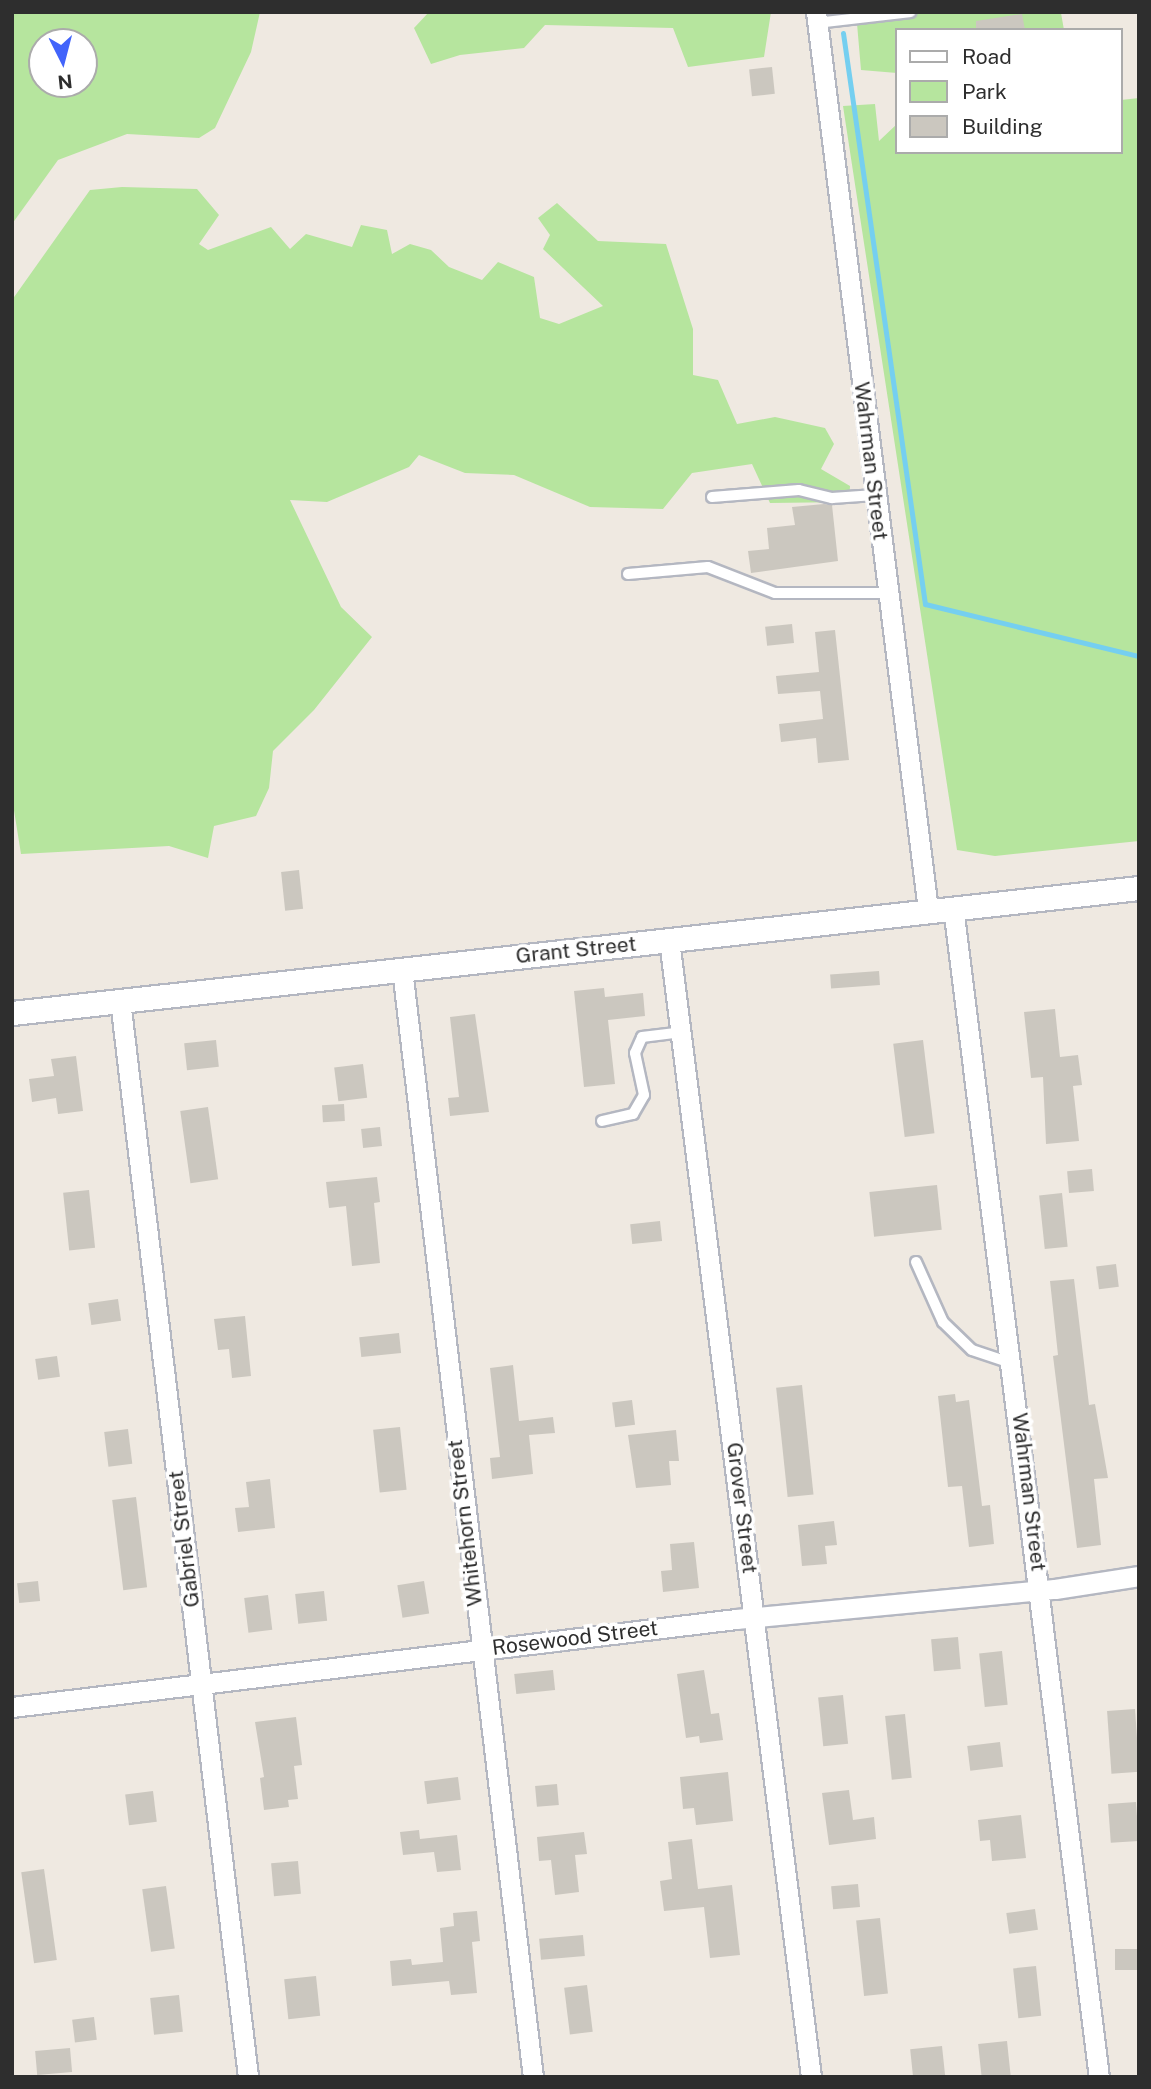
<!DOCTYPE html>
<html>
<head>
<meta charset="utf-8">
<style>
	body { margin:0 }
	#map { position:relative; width:1151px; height:2089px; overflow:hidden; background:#efe9e1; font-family:"Public Sans",sans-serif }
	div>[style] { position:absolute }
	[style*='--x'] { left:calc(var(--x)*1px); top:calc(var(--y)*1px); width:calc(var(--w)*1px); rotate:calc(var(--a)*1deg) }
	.green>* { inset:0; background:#b6e59e }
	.stream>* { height:5px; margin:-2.5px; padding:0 2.5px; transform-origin:2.5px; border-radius:2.5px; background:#75cff0 }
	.building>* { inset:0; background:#cbc7bf; transform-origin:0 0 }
	.roads { filter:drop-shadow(2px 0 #b4b7c1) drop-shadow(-2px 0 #b4b7c1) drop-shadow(0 2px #b4b7c1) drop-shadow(0 -2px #b4b7c1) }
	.service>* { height:10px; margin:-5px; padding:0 5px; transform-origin:5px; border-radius:5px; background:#fff }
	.minor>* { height:19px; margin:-9.5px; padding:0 9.5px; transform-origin:9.5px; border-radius:9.5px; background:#fff }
	.tertiary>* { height:23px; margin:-11.5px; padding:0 11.5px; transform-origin:11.5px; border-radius:11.5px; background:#fff }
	span { translate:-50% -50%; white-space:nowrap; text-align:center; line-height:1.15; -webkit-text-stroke:7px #fff; paint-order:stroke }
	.street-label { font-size:21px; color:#2e2e2e }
	.frame { position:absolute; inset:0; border:14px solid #2e2e2e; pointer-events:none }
	.legend { position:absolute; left:895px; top:28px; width:228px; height:126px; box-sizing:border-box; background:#fff; border:2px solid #ababab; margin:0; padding:9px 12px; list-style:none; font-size:21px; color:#2e2e2e }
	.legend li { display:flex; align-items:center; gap:14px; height:35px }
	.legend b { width:35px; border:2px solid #ababab }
	.north { position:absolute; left:28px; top:28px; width:70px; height:70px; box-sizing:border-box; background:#fff; border:2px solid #ababab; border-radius:50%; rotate:174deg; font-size:19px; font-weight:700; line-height:28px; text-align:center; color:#2e2e2e }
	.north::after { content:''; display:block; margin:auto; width:24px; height:32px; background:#4264fb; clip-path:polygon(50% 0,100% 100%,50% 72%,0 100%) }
</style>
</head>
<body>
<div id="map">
	<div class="green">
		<div style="clip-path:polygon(evenodd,12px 12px,260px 12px,251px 52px,215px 128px,199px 138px,127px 134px,58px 160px,12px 224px,12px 12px,84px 42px,84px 84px,42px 84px,42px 42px,84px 42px)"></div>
		<div style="clip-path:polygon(429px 12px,771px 12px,764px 57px,688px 67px,673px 28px,545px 25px,524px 48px,460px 55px,431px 64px,414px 28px)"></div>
		<div style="clip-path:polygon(856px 12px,1064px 12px,1061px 13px,1064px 30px,897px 30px,897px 73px,861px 70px)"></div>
		<div style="clip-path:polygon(1139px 98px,1139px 841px,995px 856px,957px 850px,843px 106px,875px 104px,879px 141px,897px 124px,897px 152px,1121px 152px,1121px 100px)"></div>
		<div style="clip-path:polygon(122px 187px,197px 189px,219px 215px,199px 244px,208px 250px,271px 227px,290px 249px,306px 234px,352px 247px,361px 225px,387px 230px,392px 254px,410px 244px,431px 250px,449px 267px,482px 280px,498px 262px,534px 277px,540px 318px,559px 324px,603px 306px,543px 249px,550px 235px,538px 218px,557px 203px,598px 241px,666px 244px,693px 329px,693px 375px,718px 380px,737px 424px,775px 417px,825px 428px,834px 444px,821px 469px,850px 486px,849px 502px,770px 503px,752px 464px,692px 473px,663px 509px,590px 507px,514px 475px,465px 473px,419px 455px,409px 467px,327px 502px,290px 500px,341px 607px,372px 637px,314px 710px,273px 751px,269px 788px,256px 816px,214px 826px,208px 858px,169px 846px,21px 854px,12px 798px,12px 300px,90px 190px)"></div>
	</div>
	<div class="stream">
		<div style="--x:843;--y:33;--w:577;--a:81.83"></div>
		<div style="--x:925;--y:604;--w:220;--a:13.7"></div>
	</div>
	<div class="building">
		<div style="clip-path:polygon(1022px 14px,1025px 30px,976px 30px,976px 21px)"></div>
		<div style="left:772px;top:67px;width:27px;height:23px;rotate:84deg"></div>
		<div style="clip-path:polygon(824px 504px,832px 505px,838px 561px,751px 573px,748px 551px,769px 549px,767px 528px,795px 525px,792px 507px)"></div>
		<div style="left:792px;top:624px;width:19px;height:27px;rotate:84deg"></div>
		<div style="clip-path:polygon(835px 630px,849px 760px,818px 763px,816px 738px,781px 742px,779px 724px,823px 719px,820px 691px,778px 694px,776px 676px,819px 672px,815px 632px)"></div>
		<div style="left:299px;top:870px;width:39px;height:18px;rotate:84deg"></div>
		<div style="left:879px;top:971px;width:14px;height:49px;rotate:86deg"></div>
		<div style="clip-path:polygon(604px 988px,605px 997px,643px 993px,645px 1016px,608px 1020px,615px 1084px,584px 1087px,574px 991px)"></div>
		<div style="clip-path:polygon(1055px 1009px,1060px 1057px,1078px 1055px,1082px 1085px,1073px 1086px,1079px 1141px,1046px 1144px,1043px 1077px,1031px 1078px,1024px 1012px)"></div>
		<div style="clip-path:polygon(475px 1014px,489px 1112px,450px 1116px,448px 1098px,459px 1097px,450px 1017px)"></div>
		<div style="left:216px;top:1040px;width:27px;height:32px;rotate:84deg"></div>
		<div style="left:923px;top:1040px;width:94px;height:30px;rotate:83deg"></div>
		<div style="clip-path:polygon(76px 1056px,83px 1111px,58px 1114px,56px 1098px,32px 1102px,29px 1079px,54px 1076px,51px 1059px)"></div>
		<div style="left:363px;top:1064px;width:34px;height:29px;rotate:83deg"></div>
		<div style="left:344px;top:1104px;width:17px;height:22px;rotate:87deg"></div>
		<div style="left:208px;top:1107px;width:73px;height:28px;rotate:82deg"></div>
		<div style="left:380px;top:1127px;width:19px;height:19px;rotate:84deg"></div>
		<div style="left:1092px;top:1169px;width:22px;height:25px;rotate:85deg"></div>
		<div style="clip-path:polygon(377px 1177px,380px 1202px,374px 1203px,380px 1263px,352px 1266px,346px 1206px,329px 1208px,326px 1182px)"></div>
		<div style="left:937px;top:1185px;width:45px;height:68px;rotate:84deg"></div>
		<div style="left:89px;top:1190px;width:58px;height:26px;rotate:84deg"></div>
		<div style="left:1062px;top:1193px;width:54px;height:23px;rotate:84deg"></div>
		<div style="left:660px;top:1221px;width:20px;height:30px;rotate:84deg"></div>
		<div style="left:1116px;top:1264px;width:23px;height:20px;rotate:83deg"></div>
		<div style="clip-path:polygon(1074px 1279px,1089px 1405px,1095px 1404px,1108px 1478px,1094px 1479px,1101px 1545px,1077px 1548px,1053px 1356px,1058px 1355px,1050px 1281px)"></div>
		<div style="left:118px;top:1299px;width:22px;height:30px;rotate:82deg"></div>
		<div style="clip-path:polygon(245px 1316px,251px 1376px,232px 1378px,229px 1349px,218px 1350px,214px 1319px)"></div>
		<div style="left:399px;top:1333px;width:20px;height:40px;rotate:84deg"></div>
		<div style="left:57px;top:1356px;width:21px;height:22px;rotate:82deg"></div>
		<div style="clip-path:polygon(513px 1365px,519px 1421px,553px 1417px,555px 1433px,529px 1435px,533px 1474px,492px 1479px,490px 1458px,500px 1457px,490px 1368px)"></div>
		<div style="left:802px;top:1385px;width:110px;height:26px;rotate:84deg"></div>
		<div style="clip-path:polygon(955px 1394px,956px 1402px,969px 1400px,982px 1506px,990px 1505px,994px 1544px,969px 1547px,962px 1486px,948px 1487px,938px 1396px)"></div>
		<div style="left:632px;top:1400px;width:25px;height:20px;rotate:83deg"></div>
		<div style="left:400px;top:1427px;width:63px;height:27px;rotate:84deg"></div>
		<div style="left:128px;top:1429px;width:35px;height:24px;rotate:83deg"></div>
		<div style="clip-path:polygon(676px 1430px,679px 1461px,669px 1461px,671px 1485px,636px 1488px,628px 1435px)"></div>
		<div style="clip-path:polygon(270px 1479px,275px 1528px,238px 1532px,235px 1508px,249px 1507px,246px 1482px)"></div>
		<div style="left:136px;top:1497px;width:91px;height:24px;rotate:83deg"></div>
		<div style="clip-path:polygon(834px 1521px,837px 1545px,825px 1546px,827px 1564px,802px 1566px,798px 1525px)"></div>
		<div style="clip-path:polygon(694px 1542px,699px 1588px,663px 1592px,661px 1571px,672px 1570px,670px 1544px)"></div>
		<div style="left:38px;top:1581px;width:20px;height:21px;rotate:84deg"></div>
		<div style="left:424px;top:1581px;width:33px;height:27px;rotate:81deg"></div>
		<div style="left:324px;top:1591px;width:30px;height:29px;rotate:84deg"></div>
		<div style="left:268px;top:1595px;width:35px;height:24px;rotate:83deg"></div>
		<div style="left:958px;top:1637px;width:32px;height:27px;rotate:85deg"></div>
		<div style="left:1002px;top:1651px;width:54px;height:23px;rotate:84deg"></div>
		<div style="left:553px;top:1670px;width:20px;height:39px;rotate:84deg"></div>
		<div style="clip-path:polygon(704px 1670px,711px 1714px,719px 1713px,723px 1740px,700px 1743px,699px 1736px,686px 1738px,677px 1674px)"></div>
		<div style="left:843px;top:1695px;width:49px;height:25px;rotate:84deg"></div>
		<div style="left:1135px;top:1709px;width:63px;height:28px;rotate:86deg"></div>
		<div style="left:905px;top:1714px;width:64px;height:20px;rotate:84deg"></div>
		<div style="clip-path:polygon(296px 1717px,302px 1765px,294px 1766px,298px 1799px,288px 1800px,289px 1807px,264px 1810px,260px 1778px,264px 1777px,255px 1722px)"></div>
		<div style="left:1000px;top:1742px;width:25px;height:33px;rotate:83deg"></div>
		<div style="clip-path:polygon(728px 1772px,733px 1821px,696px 1825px,694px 1808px,683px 1809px,680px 1777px)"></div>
		<div style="left:458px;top:1777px;width:23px;height:34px;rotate:83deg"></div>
		<div style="left:557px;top:1784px;width:21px;height:22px;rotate:85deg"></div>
		<div style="clip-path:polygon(849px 1790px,853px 1820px,874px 1817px,876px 1839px,829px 1845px,822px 1793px)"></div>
		<div style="left:153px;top:1791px;width:31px;height:28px;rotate:83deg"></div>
		<div style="left:1136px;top:1802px;width:39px;height:28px;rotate:86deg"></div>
		<div style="clip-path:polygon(1021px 1815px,1026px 1858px,992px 1861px,990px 1840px,980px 1841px,978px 1820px)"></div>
		<div style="clip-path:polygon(419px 1830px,420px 1839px,457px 1835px,461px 1870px,437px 1872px,434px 1852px,403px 1855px,400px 1832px)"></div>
		<div style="clip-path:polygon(584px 1832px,587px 1854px,575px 1855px,579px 1892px,555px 1895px,551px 1860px,539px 1861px,537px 1837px)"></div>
		<div style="clip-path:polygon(692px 1839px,698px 1889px,732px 1885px,740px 1955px,710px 1958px,704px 1907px,664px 1911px,660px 1881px,672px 1879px,668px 1842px)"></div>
		<div style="left:298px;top:1861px;width:33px;height:27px;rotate:85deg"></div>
		<div style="left:44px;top:1869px;width:92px;height:23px;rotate:82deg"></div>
		<div style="left:858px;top:1884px;width:23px;height:27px;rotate:85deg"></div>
		<div style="left:166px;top:1886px;width:63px;height:24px;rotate:82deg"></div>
		<div style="left:1035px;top:1909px;width:21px;height:29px;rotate:82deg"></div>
		<div style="clip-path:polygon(477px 1911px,480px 1941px,472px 1942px,477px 1993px,451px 1995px,449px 1981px,392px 1986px,390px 1961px,411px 1959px,412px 1965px,443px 1962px,440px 1928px,454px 1926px,453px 1913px)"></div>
		<div style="left:880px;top:1918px;width:76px;height:24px;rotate:84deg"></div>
		<div style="left:583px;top:1935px;width:21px;height:44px;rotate:85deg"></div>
		<div style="left:1139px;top:1949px;width:21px;height:24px;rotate:90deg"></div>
		<div style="left:1036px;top:1966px;width:50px;height:23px;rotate:84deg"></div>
		<div style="left:316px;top:1976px;width:40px;height:32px;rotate:84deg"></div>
		<div style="left:587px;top:1985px;width:47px;height:23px;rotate:83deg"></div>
		<div style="left:179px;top:1995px;width:37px;height:29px;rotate:84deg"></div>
		<div style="left:94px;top:2017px;width:23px;height:22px;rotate:83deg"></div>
		<div style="left:1007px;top:2041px;width:36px;height:29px;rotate:84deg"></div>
		<div style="left:942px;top:2046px;width:31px;height:32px;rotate:84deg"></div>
		<div style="left:70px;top:2048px;width:24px;height:35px;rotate:85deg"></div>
	</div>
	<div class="roads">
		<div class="service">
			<div style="--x:817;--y:23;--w:94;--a:-6.7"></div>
			<div style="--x:712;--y:497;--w:87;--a:-4.6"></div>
			<div style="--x:799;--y:490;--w:34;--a:14"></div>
			<div style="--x:832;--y:498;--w:43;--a:-4"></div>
			<div style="--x:628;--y:574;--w:80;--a:-5"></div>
			<div style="--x:708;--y:567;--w:72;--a:21.2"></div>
			<div style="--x:775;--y:593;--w:113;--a:0"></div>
			<div style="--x:602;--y:1121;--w:32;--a:-13"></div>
			<div style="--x:633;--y:1114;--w:22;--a:-60"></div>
			<div style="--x:644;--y:1095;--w:43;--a:-102.1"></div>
			<div style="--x:635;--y:1053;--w:17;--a:-66"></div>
			<div style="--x:642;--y:1037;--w:38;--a:-7"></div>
			<div style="--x:916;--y:1262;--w:66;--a:65.8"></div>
			<div style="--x:943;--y:1322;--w:40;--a:44"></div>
			<div style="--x:972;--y:1350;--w:41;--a:18.4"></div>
		</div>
		<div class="minor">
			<div style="--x:816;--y:12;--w:905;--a:82.89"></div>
			<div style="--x:953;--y:907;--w:1179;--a:82.89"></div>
			<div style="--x:669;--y:940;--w:1146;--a:82.88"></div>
			<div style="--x:402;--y:969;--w:1116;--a:83.26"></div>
			<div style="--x:120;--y:1000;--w:1085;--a:83.22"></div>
			<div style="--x:12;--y:1707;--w:729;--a:-6.93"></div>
			<div style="--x:736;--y:1619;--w:320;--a:-5.4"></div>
			<div style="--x:1055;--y:1589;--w:85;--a:-8.8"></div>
		</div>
		<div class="tertiary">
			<div style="--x:12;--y:1013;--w:1134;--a:-6.33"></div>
		</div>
	</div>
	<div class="street-label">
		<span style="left:871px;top:461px;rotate:83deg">Wahrman Street</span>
		<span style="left:576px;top:950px;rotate:-6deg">Grant Street</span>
		<span style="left:1029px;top:1492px;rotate:83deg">Wahrman Street</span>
		<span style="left:742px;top:1508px;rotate:83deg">Grover Street</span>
		<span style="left:465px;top:1523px;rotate:-97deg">Whitehorn Street</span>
		<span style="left:184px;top:1539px;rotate:-97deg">Gabriel Street</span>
		<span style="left:575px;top:1638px;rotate:-7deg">Rosewood Street</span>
	</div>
	<div class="frame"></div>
	<ul class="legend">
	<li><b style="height:9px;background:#fff"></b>Road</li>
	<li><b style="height:19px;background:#b6e59e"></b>Park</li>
	<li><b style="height:19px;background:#cbc7bf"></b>Building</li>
	</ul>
	<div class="north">N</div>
</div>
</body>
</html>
